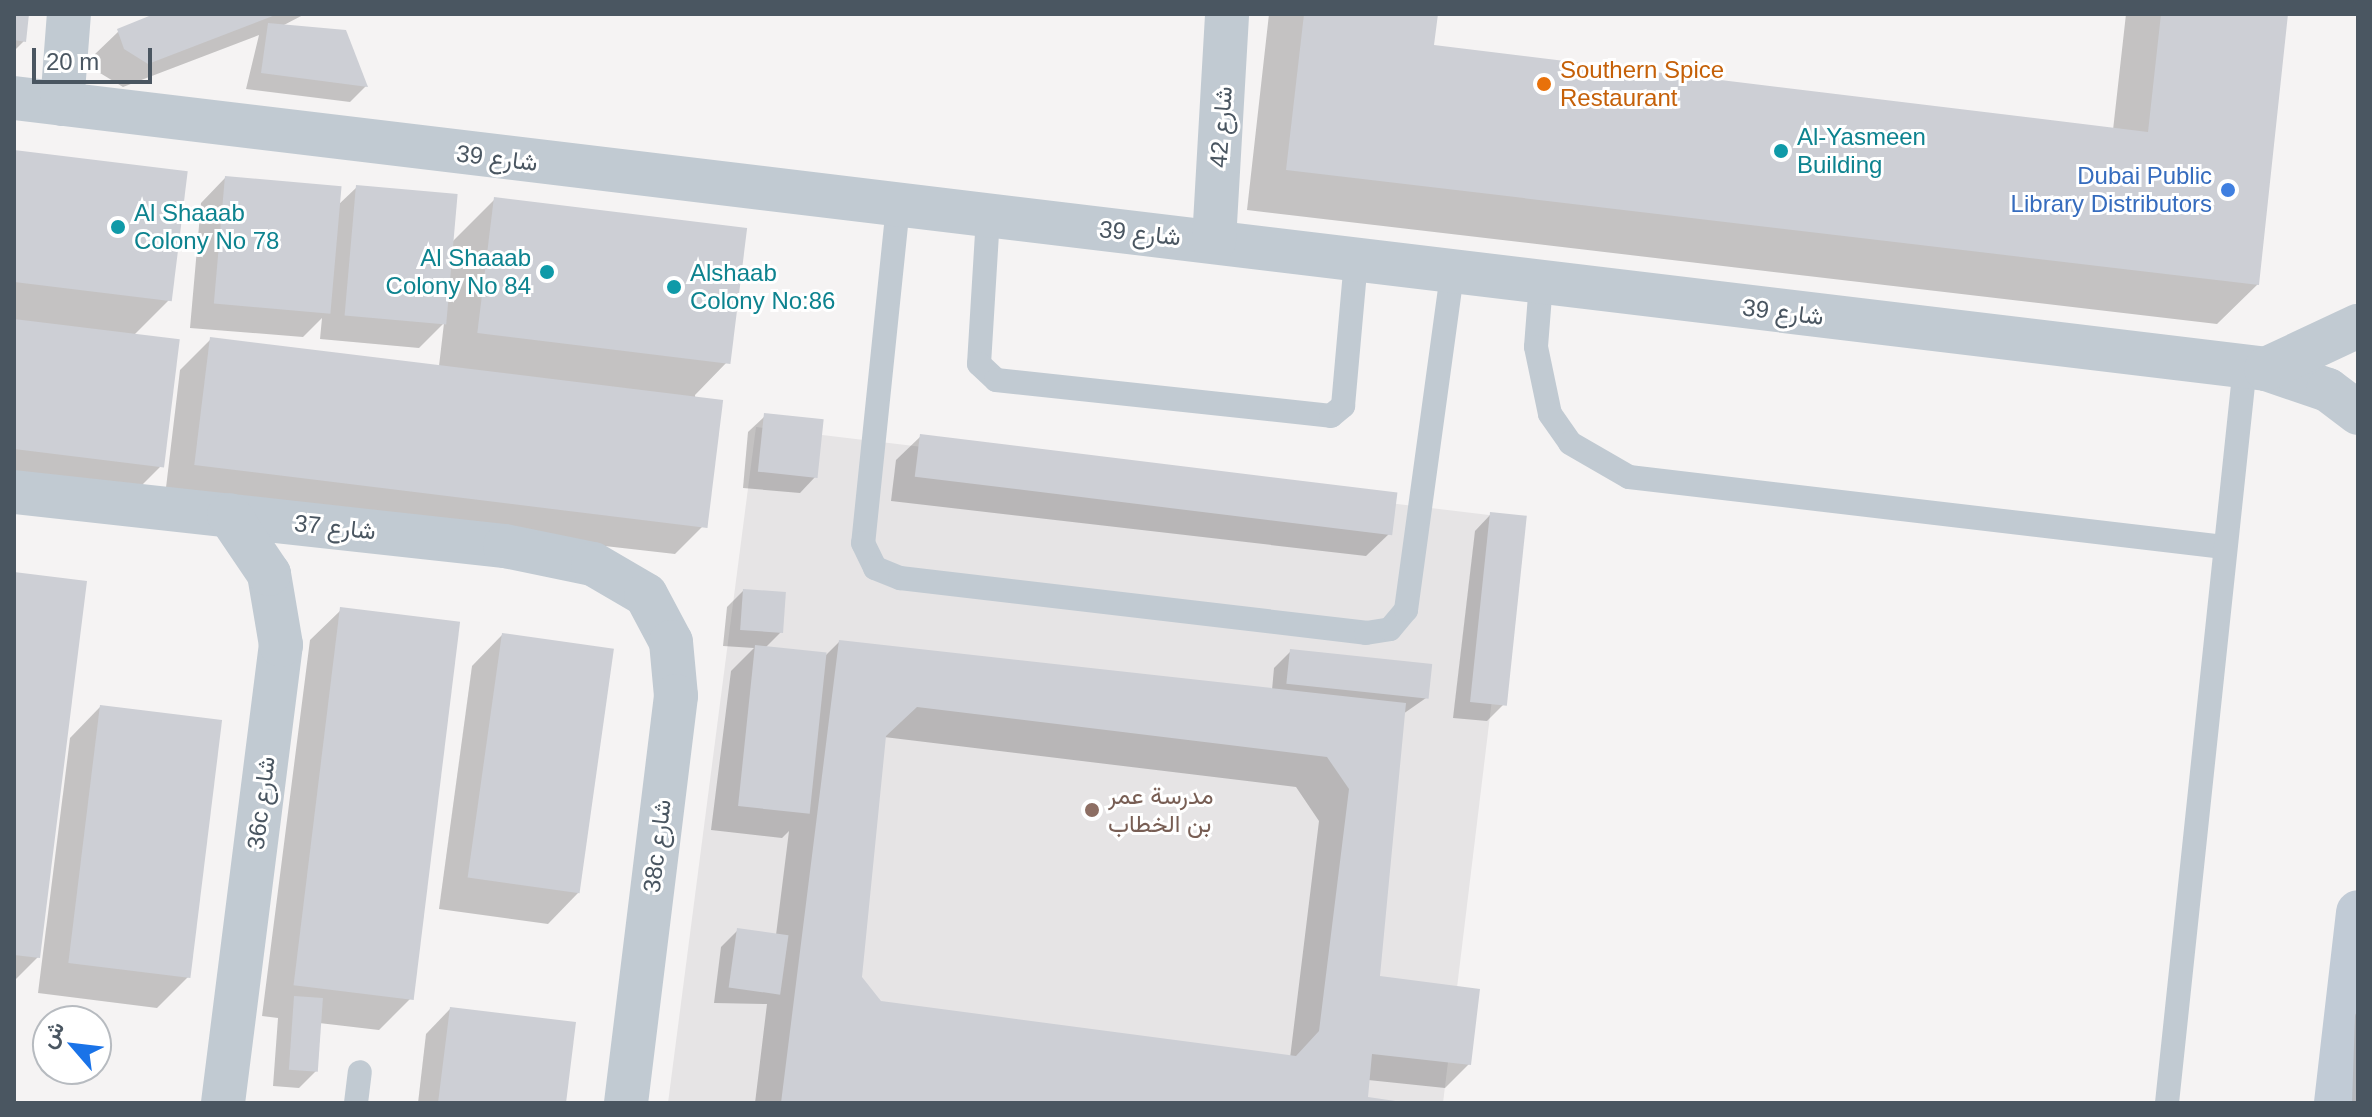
<!DOCTYPE html>
<html>
<head>
<meta charset="utf-8">
<style>
	body { margin:0 }
	#map { position:relative; width:2372px; height:1117px; overflow:hidden; background:#f5f3f3; font-family:Arial,Vazirmatn,sans-serif }
	div>[style] { position:absolute }
	[style*='--x'] { left:calc(var(--x)*1px); top:calc(var(--y)*1px); width:calc(var(--w)*1px); rotate:calc(var(--a)*1deg) }
	.education>* { inset:0; background:#e6e4e5 }
	.shadow>* { inset:0; background:#0003 }
	.building>* { inset:0; background:#cdcfd5; transform-origin:0 0 }
	.service>* { height:24px; margin:-12px; padding:0 12px; transform-origin:12px; border-radius:12px; background:#c1cad2 }
	.minor>* { height:44px; margin:-22px; padding:0 22px; transform-origin:22px; border-radius:22px; background:#c1cad2 }
	.secondary>* { height:44px; margin:-22px; padding:0 22px; transform-origin:22px; border-radius:22px; background:#c1cbd6 }
	.rail>* { height:6px; margin:-3px; padding:0 3px; transform-origin:3px; border-radius:3px; background:#b5b8bd }
	.dots>* { width:22px; height:22px; translate:-50% -50%; box-sizing:border-box; border:4px solid #fff; border-radius:50% }
	span { translate:-50% -50%; white-space:nowrap; text-align:center; line-height:1.15; -webkit-text-stroke:6px #fff; paint-order:stroke }
	.food-label { font-size:24px; color:#c56008 }
	.left { translate:0 -50%; text-align:left }
	.street-label { font-size:24px; color:#4a5661 }
	.culture-label { font-size:24px; color:#0d838f }
	.right { translate:-100% -50%; text-align:right }
	.shop-label { font-size:24px; color:#366cbe }
	.education-label { font-size:24px; color:#785e54 }
	.frame { position:absolute; inset:0; border:16px solid #4a5661; pointer-events:none }
	.north { position:absolute; left:32px; top:1005px; width:80px; height:80px; box-sizing:border-box; background:#fff; border:2px solid #b7bbc0; border-radius:50%; rotate:298deg; font-size:22px; font-weight:700; line-height:32px; text-align:center; color:#4a5661 }
	.north::after { content:''; display:block; margin:auto; width:28px; height:36px; background:#1a73e8; clip-path:polygon(50% 0,100% 100%,50% 72%,0 100%) }
	.scale { position:absolute; left:32px; top:48px; width:120px; height:36px; box-sizing:border-box; border:4px solid #4a5661; border-top:0; padding-left:10px; font-size:24px; line-height:28px; white-space:nowrap; color:#4a5661; -webkit-text-stroke:6px #fff; paint-order:stroke }
</style>
</head>
<body>
<div id="map">
	<div class="education">
		<div style="clip-path:polygon(756px 427px,1514px 518px,1443px 1103px,668px 1103px)"></div>
	</div>
	<div class="shadow">
		<div style="clip-path:polygon(14px 14px,27px 14px,24px 41px,14px 51px)"></div>
		<div style="clip-path:polygon(159px 14px,305px 14px,282px 26px,366px 86px,350px 102px,246px 89px,259px 35px,123px 87px,100px 73px,94px 55px,119px 31px)"></div>
		<div style="clip-path:polygon(1269px 14px,1436px 14px,1432px 46px,2113px 130px,2126px 14px,2286px 14px,2258px 284px,2217px 324px,1247px 210px)"></div>
		<div style="clip-path:polygon(14px 152px,171px 298px,134px 335px,162px 465px,131px 496px,14px 482px)"></div>
		<div style="clip-path:polygon(225px 178px,337px 206px,357px 187px,451px 243px,495px 199px,728px 361px,695px 395px,706px 523px,675px 554px,165px 496px,180px 370px,211px 339px,439px 366px,444px 323px,419px 348px,320px 339px,322px 318px,303px 337px,190px 328px,201px 203px)"></div>
		<div style="clip-path:polygon(765px 416px,816px 476px,800px 493px,743px 488px,748px 432px)"></div>
		<div style="clip-path:polygon(921px 436px,1391px 532px,1366px 556px,891px 501px,896px 460px)"></div>
		<div style="clip-path:polygon(1491px 514px,1503px 705px,1487px 721px,1453px 718px,1475px 531px)"></div>
		<div style="clip-path:polygon(14px 574px,38px 957px,14px 981px)"></div>
		<div style="clip-path:polygon(evenodd,743px 591px,781px 632px,765px 648px,826px 655px,839px 642px,1272px 690px,1274px 668px,1291px 651px,1426px 698px,1403px 714px,1377px 982px,1469px 1064px,1445px 1088px,1368px 1080px,1366px 1102px,1410px 1103px,755px 1103px,767px 1004px,714px 1003px,721px 947px,738px 930px,776px 935px,789px 831px,782px 838px,711px 830px,731px 671px,754px 648px,723px 646px,727px 607px,743px 591px,884px 737px,1296px 787px,1319px 821px,1290px 1058px,880px 1003px,859px 978px,884px 737px)"></div>
		<div style="clip-path:polygon(341px 610px,410px 999px,379px 1030px,319px 1023px,316px 1071px,299px 1088px,273px 1086px,278px 1018px,262px 1016px,310px 640px)"></div>
		<div style="clip-path:polygon(502px 635px,578px 893px,548px 924px,439px 909px,472px 666px)"></div>
		<div style="clip-path:polygon(100px 707px,188px 977px,157px 1008px,38px 993px,70px 738px)"></div>
		<div style="clip-path:polygon(450px 1009px,564px 1103px,418px 1103px,426px 1034px)"></div>
	</div>
	<div class="building">
		<div style="clip-path:polygon(14px 14px,29px 14px,26px 42px,14px 40px)"></div>
		<div style="clip-path:polygon(154px 14px,278px 14px,148px 64px,124px 49px,117px 29px)"></div>
		<div style="clip-path:polygon(1304px 14px,1438px 14px,1434px 45px,2148px 132px,2161px 14px,2288px 14px,2259px 285px,1286px 170px)"></div>
		<div style="clip-path:polygon(268px 23px,346px 30px,368px 87px,261px 73px)"></div>
		<div style="left:14px;top:150px;width:175px;height:131px;rotate:7deg"></div>
		<div style="left:225px;top:176px;width:117px;height:128px;rotate:5deg"></div>
		<div style="left:356px;top:185px;width:102px;height:131px;rotate:5deg"></div>
		<div style="left:494px;top:197px;width:255px;height:137px;rotate:7deg"></div>
		<div style="left:14px;top:319px;width:167px;height:129px;rotate:7deg"></div>
		<div style="left:210px;top:337px;width:517px;height:129px;rotate:7deg"></div>
		<div style="left:764px;top:413px;width:60px;height:59px;rotate:6deg"></div>
		<div style="left:920px;top:434px;width:481px;height:43px;rotate:7deg"></div>
		<div style="left:1490px;top:512px;width:37px;height:191px;rotate:6deg"></div>
		<div style="clip-path:polygon(14px 572px,87px 581px,40px 958px,14px 955px)"></div>
		<div style="left:743px;top:589px;width:43px;height:41px;rotate:4deg"></div>
		<div style="left:340px;top:607px;width:121px;height:381px;rotate:7deg"></div>
		<div style="left:502px;top:633px;width:113px;height:247px;rotate:8deg"></div>
		<div style="clip-path:polygon(evenodd,839px 640px,1406px 703px,1380px 976px,1480px 989px,1471px 1065px,1372px 1054px,1368px 1097px,1409px 1103px,781px 1103px,839px 640px,917px 707px,1327px 757px,1349px 789px,1319px 1031px,1296px 1056px,881px 1001px,862px 977px,886px 736px,917px 707px)"></div>
		<div style="left:755px;top:645px;width:72px;height:162px;rotate:6deg"></div>
		<div style="left:1290px;top:649px;width:143px;height:35px;rotate:6deg"></div>
		<div style="left:100px;top:705px;width:123px;height:260px;rotate:7deg"></div>
		<div style="left:737px;top:928px;width:52px;height:60px;rotate:8deg"></div>
		<div style="left:294px;top:996px;width:29px;height:74px;rotate:4deg"></div>
		<div style="clip-path:polygon(450px 1007px,576px 1022px,566px 1103px,438px 1103px)"></div>
	</div>
	<div class="service">
		<div style="--x:898;--y:206;--w:339;--a:95.9"></div>
		<div style="--x:863;--y:543;--w:28;--a:64"></div>
		<div style="--x:875;--y:568;--w:27;--a:22"></div>
		<div style="--x:900;--y:578;--w:469;--a:6.7"></div>
		<div style="--x:1366;--y:633;--w:24;--a:-9"></div>
		<div style="--x:1390;--y:629;--w:25;--a:-50"></div>
		<div style="--x:1406;--y:610;--w:341;--a:-82.2"></div>
		<div style="--x:988;--y:217;--w:147;--a:93.5"></div>
		<div style="--x:979;--y:364;--w:23;--a:43"></div>
		<div style="--x:996;--y:380;--w:337;--a:6.1"></div>
		<div style="--x:1331;--y:416;--w:16;--a:-40"></div>
		<div style="--x:1343;--y:406;--w:147;--a:-84.9"></div>
		<div style="--x:1541;--y:283;--w:64;--a:94.5"></div>
		<div style="--x:1536;--y:347;--w:68;--a:78.2"></div>
		<div style="--x:1550;--y:414;--w:35;--a:55"></div>
		<div style="--x:1570;--y:443;--w:68;--a:30"></div>
		<div style="--x:1629;--y:477;--w:599;--a:6.71"></div>
		<div style="--x:356;--y:1103;--w:31;--a:-83"></div>
		<div style="--x:2167;--y:1103;--w:741;--a:-83.96"></div>
	</div>
	<div class="minor">
		<div style="--x:14;--y:98;--w:2268;--a:6.86"></div>
		<div style="--x:2266;--y:369;--w:65;--a:18.7"></div>
		<div style="--x:2328;--y:390;--w:38;--a:37"></div>
		<div style="--x:62;--y:104;--w:90;--a:-85.6"></div>
		<div style="--x:1214;--y:241;--w:227;--a:-86.7"></div>
		<div style="--x:2266;--y:369;--w:102;--a:-25.1"></div>
		<div style="--x:14;--y:492;--w:494;--a:6.3"></div>
		<div style="--x:505;--y:546;--w:90;--a:11.6"></div>
		<div style="--x:593;--y:564;--w:61;--a:30.3"></div>
		<div style="--x:646;--y:595;--w:53;--a:62"></div>
		<div style="--x:671;--y:642;--w:54;--a:84.7"></div>
		<div style="--x:676;--y:696;--w:410;--a:97"></div>
		<div style="--x:223;--y:1103;--w:462;--a:-82.8"></div>
		<div style="--x:281;--y:645;--w:72;--a:-99.6"></div>
		<div style="--x:269;--y:574;--w:71;--a:-124.1"></div>
	</div>
	<div class="secondary">
		<div style="--x:2336;--y:1103;--w:192;--a:-83.4"></div>
	</div>
	<div class="rail">
		<div style="--x:2355;--y:1103;--w:87;--a:-88"></div>
	</div>
	<div class="dots">
		<div style="left:1544px;top:84px;background:#e8710a"></div>
		<div style="left:1781px;top:151px;background:#0f9aa8"></div>
		<div style="left:2228px;top:190px;background:#3f7fe0"></div>
		<div style="left:118px;top:227px;background:#0f9aa8"></div>
		<div style="left:547px;top:272px;background:#0f9aa8"></div>
		<div style="left:674px;top:287px;background:#0f9aa8"></div>
		<div style="left:1092px;top:810px;background:#8d6e63"></div>
	</div>
	<div class="food-label">
		<span class="left" style="left:1560px;top:84px">Southern Spice<br>Restaurant</span>
	</div>
	<div class="street-label">
		<span style="left:1221px;top:127px;rotate:-86deg">شارع 42</span>
		<span style="left:497px;top:158px;rotate:7deg">شارع 39</span>
		<span style="left:1140px;top:233px;rotate:6deg">شارع 39</span>
		<span style="left:1783px;top:312px;rotate:7deg">شارع 39</span>
		<span style="left:335px;top:527px;rotate:6deg">شارع 37</span>
		<span style="left:261px;top:803px;rotate:-83deg">36c شارع</span>
		<span style="left:657px;top:846px;rotate:-83deg">38c شارع</span>
	</div>
	<div class="culture-label">
		<span class="left" style="left:1797px;top:151px">Al-Yasmeen<br>Building</span>
		<span class="left" style="left:134px;top:227px">Al Shaaab<br>Colony No 78</span>
		<span class="right" style="left:531px;top:272px">Al Shaaab<br>Colony No 84</span>
		<span class="left" style="left:690px;top:287px">Alshaab<br>Colony No:86</span>
	</div>
	<div class="shop-label">
		<span class="right" style="left:2212px;top:190px">Dubai Public<br>Library Distributors</span>
	</div>
	<div class="education-label">
		<span class="left" style="left:1108px;top:810px">مدرسة عمر<br>بن الخطاب</span>
	</div>
	<div class="frame"></div>
	<div class="north">ش</div>
	<div class="scale">20 m</div>
</div>
</body>
</html>
